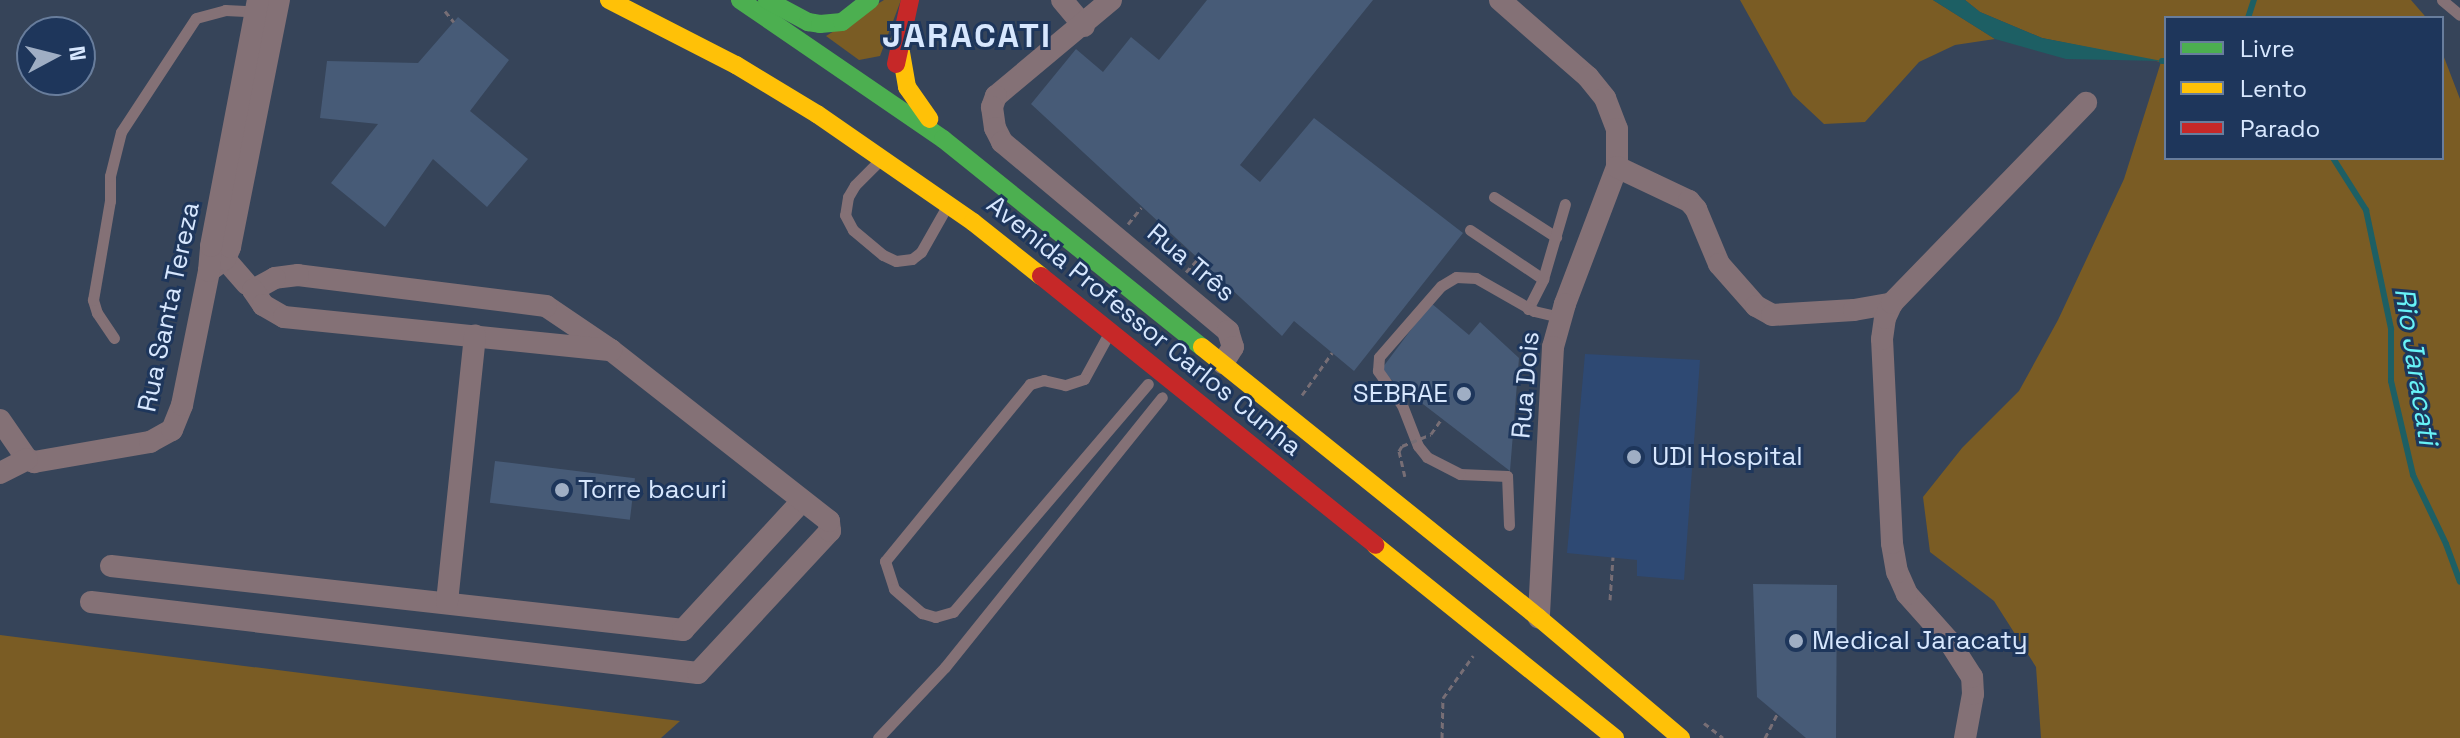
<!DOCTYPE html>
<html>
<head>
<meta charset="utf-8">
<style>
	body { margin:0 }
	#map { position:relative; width:2460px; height:738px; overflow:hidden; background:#364459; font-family:"Space Grotesk",sans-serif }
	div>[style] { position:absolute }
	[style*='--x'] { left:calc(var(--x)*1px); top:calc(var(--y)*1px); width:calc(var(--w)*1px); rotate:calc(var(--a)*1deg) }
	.built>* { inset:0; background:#2e4973 }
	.green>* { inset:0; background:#7a5c24 }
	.water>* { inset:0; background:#1d5f64 }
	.stream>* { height:6px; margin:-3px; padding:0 3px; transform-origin:3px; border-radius:3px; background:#1d5f64 }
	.building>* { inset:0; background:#475b77; transform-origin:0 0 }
	.path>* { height:3px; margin-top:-1.5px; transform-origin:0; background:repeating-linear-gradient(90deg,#776e75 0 6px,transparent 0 10px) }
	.lane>* { height:11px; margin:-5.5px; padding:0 5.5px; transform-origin:5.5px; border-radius:5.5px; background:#847176 }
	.street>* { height:22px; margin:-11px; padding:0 11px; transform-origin:11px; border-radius:11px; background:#847176 }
	.fast>* { height:18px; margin:-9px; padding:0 9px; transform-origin:9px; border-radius:9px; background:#4caf50 }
	.slow>* { height:18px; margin:-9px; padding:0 9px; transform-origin:9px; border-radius:9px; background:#ffc107 }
	.jam>* { height:18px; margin:-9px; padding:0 9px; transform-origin:9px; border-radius:9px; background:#c62828 }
	.path-bridge>* { height:3px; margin-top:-1.5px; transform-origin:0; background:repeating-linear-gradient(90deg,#776e75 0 6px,transparent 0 10px) }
	.dots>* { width:22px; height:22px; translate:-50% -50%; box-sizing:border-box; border:4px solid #1e365b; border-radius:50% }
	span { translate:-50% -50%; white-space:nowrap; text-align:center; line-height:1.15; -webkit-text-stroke:6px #1e365b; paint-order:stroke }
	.street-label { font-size:26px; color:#d7e7fe }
	.poi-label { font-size:26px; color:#d7e7fe }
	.right { translate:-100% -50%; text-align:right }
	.left { translate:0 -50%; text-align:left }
	.water-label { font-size:28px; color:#67f2f7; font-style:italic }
	.district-label { font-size:34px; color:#d7e7fe; font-weight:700; letter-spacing:2px }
	.legend { position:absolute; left:2164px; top:16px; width:280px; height:144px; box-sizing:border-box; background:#1e365b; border:2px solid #687d9c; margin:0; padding:10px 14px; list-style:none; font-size:24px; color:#d7e7fe }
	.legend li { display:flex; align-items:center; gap:16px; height:40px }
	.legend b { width:40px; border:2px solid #687d9c }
	.north { position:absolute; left:16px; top:16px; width:80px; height:80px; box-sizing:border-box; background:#1e365b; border:2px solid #687d9c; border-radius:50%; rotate:83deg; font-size:22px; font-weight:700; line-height:32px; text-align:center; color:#d7e7fe }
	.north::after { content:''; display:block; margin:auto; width:28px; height:36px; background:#9faec4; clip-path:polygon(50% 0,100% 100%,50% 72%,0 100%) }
</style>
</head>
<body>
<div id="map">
	<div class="built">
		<div style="clip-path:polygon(1585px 354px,1700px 360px,1684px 580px,1637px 576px,1637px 560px,1567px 553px)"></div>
	</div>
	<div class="green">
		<div style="clip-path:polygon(884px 0,901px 0,880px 56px,859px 60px,826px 36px)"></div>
		<div style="clip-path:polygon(1740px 0,1933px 0,1995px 39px,1955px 45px,1919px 62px,1865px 122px,1824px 124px,1793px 95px)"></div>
		<div style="clip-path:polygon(1965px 0,2411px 0,2424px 15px,2426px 18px,2166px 18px,2166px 158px,2442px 158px,2442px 52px,2460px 99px,2460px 738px,2041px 738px,2036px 667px,1994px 601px,1930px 552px,1923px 497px,1962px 448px,2019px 391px,2058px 320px,2124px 179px,2161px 62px,2042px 38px,1980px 12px)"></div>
		<div style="clip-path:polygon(0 635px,680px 721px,661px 738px,0 738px)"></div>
	</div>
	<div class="water">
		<div style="clip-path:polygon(1933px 0,1965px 0,1980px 12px,2042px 38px,2162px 61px,2066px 59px,1995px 39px)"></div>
	</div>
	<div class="stream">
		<div style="--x:2248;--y:18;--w:19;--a:-72"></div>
		<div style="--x:2162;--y:61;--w:4;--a:0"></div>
		<div style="--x:2333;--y:158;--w:62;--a:57.6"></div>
		<div style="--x:2366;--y:210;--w:122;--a:78.1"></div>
		<div style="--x:2391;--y:329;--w:52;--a:90"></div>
		<div style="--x:2391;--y:381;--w:97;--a:76.8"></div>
		<div style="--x:2413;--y:475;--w:76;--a:64.4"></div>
		<div style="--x:2446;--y:544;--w:40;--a:69.8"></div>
	</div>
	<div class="building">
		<div style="clip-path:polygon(1207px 0,1373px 0,1240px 165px,1260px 182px,1314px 118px,1463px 233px,1354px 371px,1294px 321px,1282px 336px,1031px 104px,1076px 49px,1103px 72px,1131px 37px,1159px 60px)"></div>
		<div style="clip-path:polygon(458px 17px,509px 60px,470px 111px,528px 159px,487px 207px,433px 159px,385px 227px,331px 183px,378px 124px,320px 118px,327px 61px,418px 63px)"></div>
		<div style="clip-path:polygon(1431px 303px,1469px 335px,1480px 322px,1519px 358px,1510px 471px,1380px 371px)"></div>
		<div style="left:495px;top:461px;width:141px;height:42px;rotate:7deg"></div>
		<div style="clip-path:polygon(1753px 584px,1837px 585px,1836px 738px,1806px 738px,1757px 697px)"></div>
	</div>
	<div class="path">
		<div style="--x:445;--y:11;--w:14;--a:51"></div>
		<div style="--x:1128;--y:224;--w:21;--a:-51"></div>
		<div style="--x:1186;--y:272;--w:16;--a:-47"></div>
		<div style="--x:1302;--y:395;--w:52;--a:-54.5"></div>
		<div style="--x:1431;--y:434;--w:19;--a:-55"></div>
		<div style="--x:1402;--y:446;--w:6;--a:121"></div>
		<div style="--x:1399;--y:451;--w:26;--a:77"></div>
		<div style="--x:1610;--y:600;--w:43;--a:-86"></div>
		<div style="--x:1704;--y:723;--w:24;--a:38"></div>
		<div style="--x:1442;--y:738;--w:40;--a:-88.6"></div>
		<div style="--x:1443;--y:698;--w:52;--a:-54.5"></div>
		<div style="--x:1765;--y:738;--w:27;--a:-63"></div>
	</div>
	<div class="lane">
		<div style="--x:2442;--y:0;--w:23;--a:40"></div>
		<div style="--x:879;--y:161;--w:34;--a:135"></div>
		<div style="--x:855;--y:185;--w:14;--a:120"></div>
		<div style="--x:848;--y:197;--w:18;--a:99"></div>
		<div style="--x:845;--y:215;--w:17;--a:62"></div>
		<div style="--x:853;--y:230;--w:39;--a:40"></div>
		<div style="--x:883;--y:255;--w:14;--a:25"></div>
		<div style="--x:896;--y:261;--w:16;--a:-7"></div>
		<div style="--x:912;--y:259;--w:11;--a:-38"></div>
		<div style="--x:921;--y:252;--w:51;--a:-60.4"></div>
		<div style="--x:1494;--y:197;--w:74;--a:32.8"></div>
		<div style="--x:1470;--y:230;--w:88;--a:33.9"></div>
		<div style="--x:1528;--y:309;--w:34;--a:-63"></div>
		<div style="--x:1543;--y:279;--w:78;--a:-73.7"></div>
		<div style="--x:1108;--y:335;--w:50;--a:118.6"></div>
		<div style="--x:1084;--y:379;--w:20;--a:162"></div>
		<div style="--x:1065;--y:385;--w:22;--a:-167"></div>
		<div style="--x:1044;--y:380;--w:15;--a:164"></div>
		<div style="--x:1030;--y:384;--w:229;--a:129.3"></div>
		<div style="--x:885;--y:561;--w:29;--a:72"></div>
		<div style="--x:894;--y:589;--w:37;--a:41"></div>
		<div style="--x:922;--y:613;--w:14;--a:17"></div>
		<div style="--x:935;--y:617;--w:19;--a:-16"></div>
		<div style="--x:953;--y:612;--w:300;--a:-49.5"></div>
		<div style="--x:114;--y:338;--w:30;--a:-124"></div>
		<div style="--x:97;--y:313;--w:14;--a:-107"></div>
		<div style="--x:93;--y:300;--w:100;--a:-80.3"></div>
		<div style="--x:110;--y:201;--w:25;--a:-90"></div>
		<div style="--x:110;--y:176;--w:45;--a:-76"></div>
		<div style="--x:121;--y:132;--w:136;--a:-56.7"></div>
		<div style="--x:196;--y:18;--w:30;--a:-15"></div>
		<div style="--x:225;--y:10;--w:33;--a:3"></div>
		<div style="--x:1509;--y:525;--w:49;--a:-92.3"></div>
		<div style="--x:1507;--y:476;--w:47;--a:-177.6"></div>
		<div style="--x:1460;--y:474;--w:37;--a:-153"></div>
		<div style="--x:1427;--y:457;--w:14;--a:-129"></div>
		<div style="--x:1418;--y:446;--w:44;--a:-111.3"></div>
		<div style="--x:1402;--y:405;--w:42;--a:-125.2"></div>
		<div style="--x:1378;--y:371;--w:14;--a:-86"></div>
		<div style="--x:1379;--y:357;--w:94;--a:-48.9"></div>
		<div style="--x:1441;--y:286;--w:17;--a:-31"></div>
		<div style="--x:1456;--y:277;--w:20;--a:3"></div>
		<div style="--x:1476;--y:278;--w:67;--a:29.6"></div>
		<div style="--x:1534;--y:311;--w:27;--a:13"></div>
		<div style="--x:878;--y:738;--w:98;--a:-46.7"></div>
		<div style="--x:945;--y:667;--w:346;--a:-51.2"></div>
	</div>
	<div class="street">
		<div style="--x:1062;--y:0;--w:34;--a:50"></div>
		<div style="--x:1111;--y:0;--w:150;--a:140.1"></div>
		<div style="--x:996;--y:96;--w:12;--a:110"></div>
		<div style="--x:992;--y:107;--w:21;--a:82"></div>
		<div style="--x:995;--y:128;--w:16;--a:63"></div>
		<div style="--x:1002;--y:142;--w:295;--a:39.9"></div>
		<div style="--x:1228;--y:331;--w:17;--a:73"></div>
		<div style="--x:1233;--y:347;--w:19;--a:122"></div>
		<div style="--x:1500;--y:0;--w:117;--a:41.2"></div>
		<div style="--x:1588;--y:77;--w:27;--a:51"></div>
		<div style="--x:1605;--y:98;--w:33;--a:69"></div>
		<div style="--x:1617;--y:129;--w:38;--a:90"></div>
		<div style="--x:1617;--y:167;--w:147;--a:110.8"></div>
		<div style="--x:1565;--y:304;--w:45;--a:105.6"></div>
		<div style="--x:1553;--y:347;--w:271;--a:93"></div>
		<div style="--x:1617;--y:167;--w:80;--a:25.3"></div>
		<div style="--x:1689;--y:201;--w:11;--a:49"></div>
		<div style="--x:1696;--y:209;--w:60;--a:67.3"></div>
		<div style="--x:1719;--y:264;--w:56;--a:48.6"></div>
		<div style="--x:1756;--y:306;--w:18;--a:29"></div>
		<div style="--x:1772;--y:315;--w:82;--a:-3.5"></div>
		<div style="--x:1854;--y:310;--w:39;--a:-10"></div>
		<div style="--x:225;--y:259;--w:33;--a:49"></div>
		<div style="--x:209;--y:271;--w:20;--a:-37"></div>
		<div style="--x:225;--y:259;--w:13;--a:-67"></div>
		<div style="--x:230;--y:247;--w:252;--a:-78.8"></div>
		<div style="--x:0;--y:420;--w:47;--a:55.3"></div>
		<div style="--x:27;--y:459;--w:8;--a:23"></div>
		<div style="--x:34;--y:462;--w:118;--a:-9.8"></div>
		<div style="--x:150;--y:442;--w:25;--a:-29"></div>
		<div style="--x:172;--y:430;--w:27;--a:-68"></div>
		<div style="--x:182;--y:405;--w:137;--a:-78.6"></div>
		<div style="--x:209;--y:271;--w:25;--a:-85"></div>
		<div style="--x:211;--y:246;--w:250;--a:-79.2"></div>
		<div style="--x:0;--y:473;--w:30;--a:-27"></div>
		<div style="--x:111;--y:566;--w:576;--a:6.38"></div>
		<div style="--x:683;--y:630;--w:176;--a:-47.3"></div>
		<div style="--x:91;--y:602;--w:611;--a:6.67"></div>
		<div style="--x:698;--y:673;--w:194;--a:-47.1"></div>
		<div style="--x:830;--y:531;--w:10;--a:-96"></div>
		<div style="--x:829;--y:521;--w:277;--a:-141.9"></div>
		<div style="--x:611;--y:350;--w:78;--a:-145.9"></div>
		<div style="--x:546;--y:306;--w:250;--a:-172.9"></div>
		<div style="--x:298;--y:275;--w:23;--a:173"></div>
		<div style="--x:275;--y:278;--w:25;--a:151"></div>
		<div style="--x:253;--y:290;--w:18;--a:56"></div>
		<div style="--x:263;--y:305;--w:24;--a:30"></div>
		<div style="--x:284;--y:317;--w:329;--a:5.8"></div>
		<div style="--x:447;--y:602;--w:268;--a:-84"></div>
		<div style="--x:1965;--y:738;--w:45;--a:-79.7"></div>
		<div style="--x:1973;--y:694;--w:17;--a:-93"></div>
		<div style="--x:1972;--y:677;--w:43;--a:-122.6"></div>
		<div style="--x:1949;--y:641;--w:63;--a:-131.8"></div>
		<div style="--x:1907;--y:594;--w:24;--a:-114"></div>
		<div style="--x:1897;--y:572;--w:29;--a:-100"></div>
		<div style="--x:1892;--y:543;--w:204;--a:-92.8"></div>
		<div style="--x:1882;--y:339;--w:21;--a:-82"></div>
		<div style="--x:1885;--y:318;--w:17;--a:-65"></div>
		<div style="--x:1892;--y:303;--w:279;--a:-45.9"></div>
	</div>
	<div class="fast">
		<div style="--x:740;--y:0;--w:246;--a:34.4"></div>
		<div style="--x:943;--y:139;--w:332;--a:38.8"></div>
		<div style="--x:767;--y:0;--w:47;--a:28.2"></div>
		<div style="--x:808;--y:22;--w:12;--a:9"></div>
		<div style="--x:820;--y:24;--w:22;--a:-5"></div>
		<div style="--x:842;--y:22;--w:36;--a:-38"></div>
	</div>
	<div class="slow">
		<div style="--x:609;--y:0;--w:143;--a:27.1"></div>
		<div style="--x:736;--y:65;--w:95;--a:31.2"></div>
		<div style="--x:817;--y:114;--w:190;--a:34.7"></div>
		<div style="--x:973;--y:222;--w:87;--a:38.5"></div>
		<div style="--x:899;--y:41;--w:47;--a:80.1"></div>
		<div style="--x:907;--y:87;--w:39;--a:55"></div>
		<div style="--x:1202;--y:347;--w:432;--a:38.8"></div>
		<div style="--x:1539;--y:618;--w:186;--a:40.2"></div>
		<div style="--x:1375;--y:545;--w:308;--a:38.8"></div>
	</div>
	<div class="jam">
		<div style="--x:896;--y:64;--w:66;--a:-77.7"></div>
		<div style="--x:1041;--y:276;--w:429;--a:38.8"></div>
	</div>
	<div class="path-bridge">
		<div style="--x:1402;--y:446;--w:31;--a:-22"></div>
	</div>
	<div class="dots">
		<div style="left:1464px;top:394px;background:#9faec4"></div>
		<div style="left:1634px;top:457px;background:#9faec4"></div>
		<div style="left:562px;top:490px;background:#9faec4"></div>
		<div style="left:1796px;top:641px;background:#9faec4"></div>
	</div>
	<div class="street-label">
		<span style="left:1191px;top:263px;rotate:40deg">Rua Três</span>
		<span style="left:169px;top:307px;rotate:-78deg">Rua Santa Tereza</span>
		<span style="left:1144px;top:326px;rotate:39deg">Avenida Professor Carlos Cunha</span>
		<span style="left:1526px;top:385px;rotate:-85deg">Rua Dois</span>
	</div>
	<div class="poi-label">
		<span class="right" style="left:1448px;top:394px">SEBRAE</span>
		<span class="left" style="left:1652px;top:457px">UDI Hospital</span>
		<span class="left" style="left:578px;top:490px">Torre bacuri</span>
		<span class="left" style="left:1812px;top:641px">Medical Jaracaty</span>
	</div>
	<div class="water-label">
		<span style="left:2417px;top:366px;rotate:81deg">Rio Jaracati</span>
	</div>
	<div class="district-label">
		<span style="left:967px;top:36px">JARACATI</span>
	</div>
	<ul class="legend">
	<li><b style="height:10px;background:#4caf50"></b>Livre</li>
	<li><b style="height:10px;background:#ffc107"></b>Lento</li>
	<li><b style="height:10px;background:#c62828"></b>Parado</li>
	</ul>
	<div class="north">N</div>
</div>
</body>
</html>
